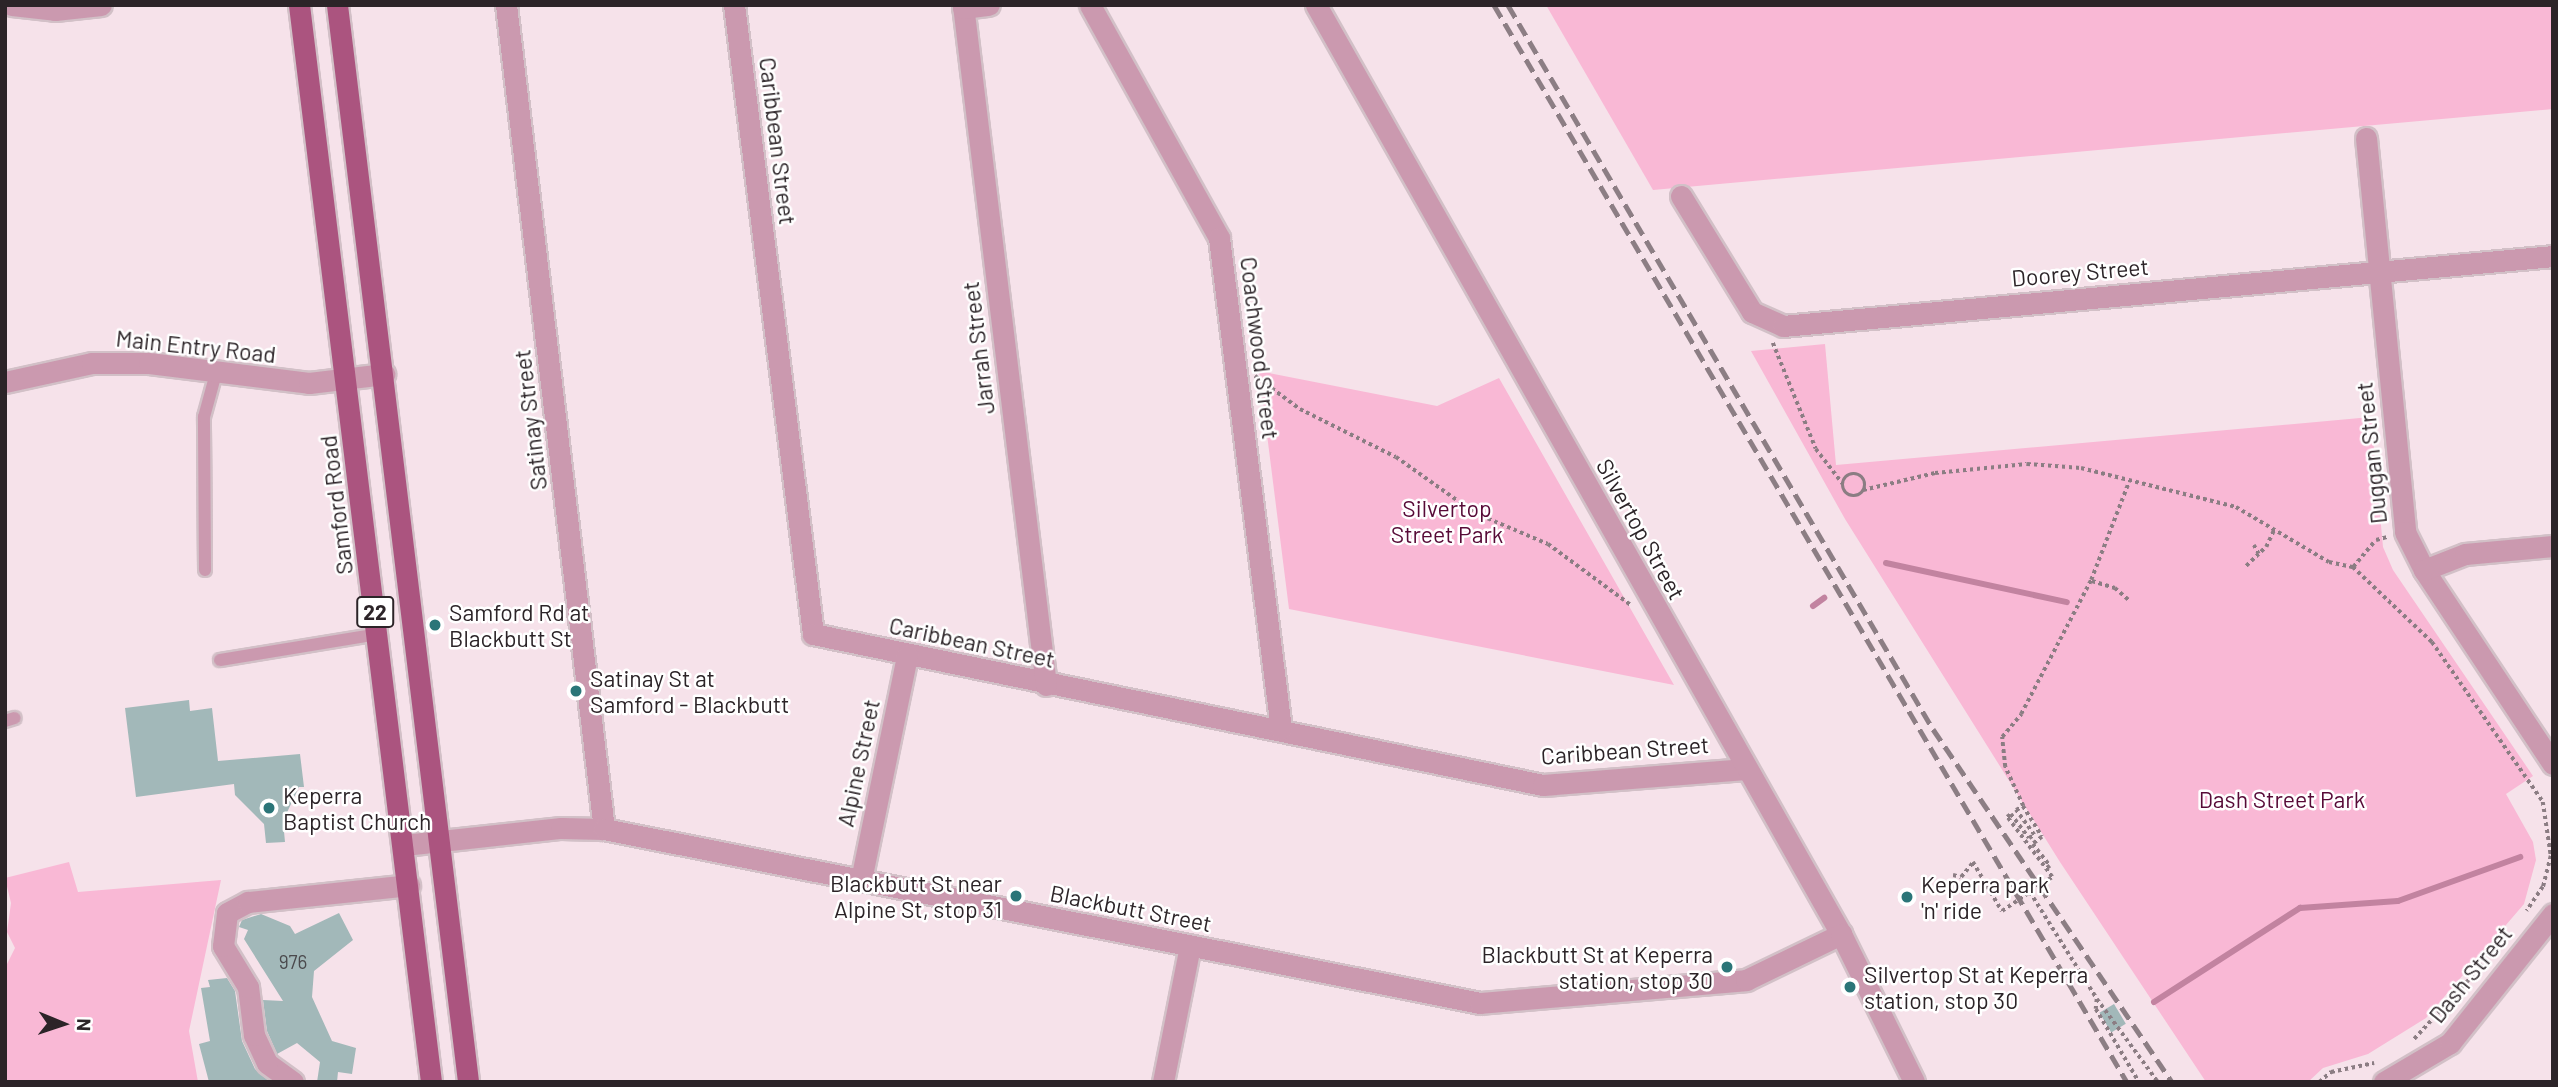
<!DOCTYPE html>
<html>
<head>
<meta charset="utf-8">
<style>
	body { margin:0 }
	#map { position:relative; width:2558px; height:1087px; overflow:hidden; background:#f6e2ea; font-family:Barlow,sans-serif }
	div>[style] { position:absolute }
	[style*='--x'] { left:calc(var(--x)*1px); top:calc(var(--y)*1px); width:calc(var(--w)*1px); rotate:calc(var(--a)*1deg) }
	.green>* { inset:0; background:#f9b8d5 }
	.stream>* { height:6px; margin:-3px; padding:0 3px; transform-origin:3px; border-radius:3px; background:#c283a0 }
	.building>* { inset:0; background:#a2b8b9; transform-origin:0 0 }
	.path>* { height:3.5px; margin-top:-1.75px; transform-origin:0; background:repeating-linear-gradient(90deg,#8b7d83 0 3.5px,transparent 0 7px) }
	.path>.ring { margin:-1.75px; padding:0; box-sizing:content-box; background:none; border:3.5px solid #8b7d83; border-radius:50% }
	.roads { filter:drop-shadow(2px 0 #d2c0c7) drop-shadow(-2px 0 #d2c0c7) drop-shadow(0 2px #d2c0c7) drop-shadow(0 -2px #d2c0c7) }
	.service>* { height:12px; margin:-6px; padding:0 6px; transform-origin:6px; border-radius:6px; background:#cb99af }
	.minor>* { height:21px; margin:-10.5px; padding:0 10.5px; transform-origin:10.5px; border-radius:10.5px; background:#cb99af }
	.tertiary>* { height:21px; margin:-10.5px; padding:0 10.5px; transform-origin:10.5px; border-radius:10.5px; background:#cb99af }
	.primary>* { height:21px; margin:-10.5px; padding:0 10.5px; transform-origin:10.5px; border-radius:10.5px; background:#ab547f }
	.rail>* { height:5px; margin-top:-2.5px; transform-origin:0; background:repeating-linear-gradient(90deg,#8c7e84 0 14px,transparent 0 21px) }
	.dots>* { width:19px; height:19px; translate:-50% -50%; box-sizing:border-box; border:4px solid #fff; border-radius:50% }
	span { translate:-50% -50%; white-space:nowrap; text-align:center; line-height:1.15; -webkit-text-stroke:5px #fff; paint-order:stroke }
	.number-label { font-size:19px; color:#4a494c }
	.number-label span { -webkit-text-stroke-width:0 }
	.shield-label span { padding:2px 5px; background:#fff; border:2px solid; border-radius:5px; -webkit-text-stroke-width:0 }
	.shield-label { font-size:21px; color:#2c2428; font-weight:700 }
	.street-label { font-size:23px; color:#2c2428 }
	.park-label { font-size:23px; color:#570a37 }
	.poi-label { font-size:23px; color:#2c2428 }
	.left { translate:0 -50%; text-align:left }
	.right { translate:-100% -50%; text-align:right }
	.frame { position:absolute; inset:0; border:7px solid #2c2428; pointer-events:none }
	.north { position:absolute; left:28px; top:989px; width:70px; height:70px; -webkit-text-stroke:5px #fff; paint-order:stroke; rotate:92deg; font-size:19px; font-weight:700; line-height:28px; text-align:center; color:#2c2428 }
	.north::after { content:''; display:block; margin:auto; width:24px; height:32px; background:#2c2428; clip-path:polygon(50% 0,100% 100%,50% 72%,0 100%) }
</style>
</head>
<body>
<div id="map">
	<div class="green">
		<div style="clip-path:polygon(1546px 5px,2553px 5px,2553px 109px,1653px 190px)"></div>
		<div style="clip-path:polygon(1825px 344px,1836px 465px,2371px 417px,2383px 547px,2393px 570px,2533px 776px,2506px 794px,2533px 842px,2536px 860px,2524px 904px,2426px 1018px,2368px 1054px,2323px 1068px,2308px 1082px,2206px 1082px,2060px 862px,1845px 519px,1751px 351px)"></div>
		<div style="clip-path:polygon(1259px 371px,1437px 406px,1499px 378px,1674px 685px,1289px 609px)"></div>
		<div style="clip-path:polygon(69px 862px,78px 892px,221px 880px,189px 1031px,198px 1082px,5px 1082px,5px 968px,15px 948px,7px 932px,11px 903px,5px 878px)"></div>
	</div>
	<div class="stream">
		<div style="--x:1886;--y:563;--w:185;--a:12.2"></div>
		<div style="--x:1813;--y:606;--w:14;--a:-36"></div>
		<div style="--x:2154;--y:1002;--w:174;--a:-32.8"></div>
		<div style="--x:2300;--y:908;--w:98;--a:-4.1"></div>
		<div style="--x:2398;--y:901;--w:130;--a:-19.8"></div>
	</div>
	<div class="building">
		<div style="clip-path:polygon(189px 700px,190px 711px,212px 708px,218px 761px,300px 754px,304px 787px,299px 787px,283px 821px,285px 842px,266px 843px,264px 824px,235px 795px,234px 784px,136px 797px,125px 708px)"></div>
		<div style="clip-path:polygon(339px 913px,353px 940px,314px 971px,312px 997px,332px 1041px,356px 1048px,352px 1074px,338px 1072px,337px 1082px,317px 1082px,320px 1062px,297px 1043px,277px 1054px,267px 1031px,263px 1000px,283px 1001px,244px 939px,248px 930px,239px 927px,242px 920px,261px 914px,290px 926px,295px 934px)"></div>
		<div style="clip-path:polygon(227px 978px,235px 991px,242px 1041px,255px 1069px,270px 1082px,209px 1082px,199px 1044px,210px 1041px,201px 988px,210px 987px,208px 980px)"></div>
		<div style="left:2114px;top:1004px;width:23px;height:17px;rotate:59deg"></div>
	</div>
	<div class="path">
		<div style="--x:1773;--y:343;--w:114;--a:67.9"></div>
		<div style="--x:1816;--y:449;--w:44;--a:52.4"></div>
		<div style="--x:1255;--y:376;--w:56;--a:36.3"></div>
		<div style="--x:1300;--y:409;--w:107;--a:26.6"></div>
		<div style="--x:1396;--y:457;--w:97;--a:35.3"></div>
		<div style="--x:1475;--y:513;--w:79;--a:23"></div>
		<div style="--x:1548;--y:544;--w:104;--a:36.4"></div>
		<div class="ring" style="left:1843px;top:474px;width:18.5px;height:18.5px"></div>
		<div style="--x:1863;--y:490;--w:74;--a:-13.3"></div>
		<div style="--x:1935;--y:473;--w:92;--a:-5.6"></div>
		<div style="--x:2027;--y:464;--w:54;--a:4.2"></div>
		<div style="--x:2081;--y:468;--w:160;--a:14.1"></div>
		<div style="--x:2236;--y:507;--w:108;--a:30.6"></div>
		<div style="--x:2329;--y:562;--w:25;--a:12"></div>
		<div style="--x:2353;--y:567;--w:109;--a:43.5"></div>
		<div style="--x:2432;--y:642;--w:195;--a:55.2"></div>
		<div style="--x:2543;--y:802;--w:55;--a:81.6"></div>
		<div style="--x:2551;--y:856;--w:32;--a:104"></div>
		<div style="--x:2543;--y:887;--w:29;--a:124"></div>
		<div style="--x:2254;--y:545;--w:10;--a:61"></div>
		<div style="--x:2246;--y:566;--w:28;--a:-44"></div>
		<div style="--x:2266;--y:547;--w:19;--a:-65"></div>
		<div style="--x:2353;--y:567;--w:35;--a:-50"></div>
		<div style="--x:2376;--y:540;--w:11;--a:-15"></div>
		<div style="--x:2092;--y:581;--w:24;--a:17"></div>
		<div style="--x:2115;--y:588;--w:18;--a:41"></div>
		<div style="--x:2023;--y:806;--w:36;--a:58"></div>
		<div style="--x:2042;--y:837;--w:11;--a:142"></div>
		<div style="--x:2033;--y:844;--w:28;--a:52"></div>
		<div style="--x:2050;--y:866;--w:5;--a:143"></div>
		<div style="--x:1953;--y:875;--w:8;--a:14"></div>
		<div style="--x:1961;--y:877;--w:19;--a:-51"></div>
		<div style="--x:1973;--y:862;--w:57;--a:59.4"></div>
		<div style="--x:2002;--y:911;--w:60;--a:-34.2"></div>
		<div style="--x:2052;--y:877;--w:75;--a:-126.9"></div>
		<div style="--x:2007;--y:817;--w:5;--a:-37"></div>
		<div style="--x:2011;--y:814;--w:30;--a:53"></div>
		<div style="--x:2029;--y:838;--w:6;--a:-31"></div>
		<div style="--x:2034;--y:835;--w:31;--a:-126"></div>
		<div style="--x:2016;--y:810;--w:8;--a:-30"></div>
		<div style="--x:2023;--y:806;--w:43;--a:-114.8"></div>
		<div style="--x:2005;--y:767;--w:30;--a:-96"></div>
		<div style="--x:2002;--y:737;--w:30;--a:-50"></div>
		<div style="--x:2021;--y:714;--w:151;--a:-62.4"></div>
		<div style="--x:2091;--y:580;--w:103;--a:-68.9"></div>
		<div style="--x:2030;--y:892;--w:126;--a:57.9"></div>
		<div style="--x:2097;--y:999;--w:103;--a:53.7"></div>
		<div style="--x:2097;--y:999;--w:10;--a:96"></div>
		<div style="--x:2096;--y:1009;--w:85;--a:59.5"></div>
		<div style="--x:2414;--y:1039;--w:108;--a:-47.3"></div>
		<div style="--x:2319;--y:1082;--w:16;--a:-40"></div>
		<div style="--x:2331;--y:1072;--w:44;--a:-11.8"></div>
	</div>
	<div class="roads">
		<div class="service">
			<div style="--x:205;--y:570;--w:153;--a:-90.4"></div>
			<div style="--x:204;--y:417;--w:46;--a:-74.7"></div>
			<div style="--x:220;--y:660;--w:160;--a:-9.3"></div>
			<div style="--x:5;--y:721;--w:10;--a:-17"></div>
		</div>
		<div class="minor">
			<div style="--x:12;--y:5;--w:43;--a:6.6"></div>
			<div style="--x:55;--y:10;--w:46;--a:-6.2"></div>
			<div style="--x:506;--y:5;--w:830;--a:83.22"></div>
			<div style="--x:734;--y:5;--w:634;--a:82.84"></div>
			<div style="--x:813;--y:634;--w:745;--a:11.69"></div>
			<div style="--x:1543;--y:785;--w:203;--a:-4.5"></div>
			<div style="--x:963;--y:5;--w:685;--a:83.04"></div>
			<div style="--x:1090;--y:5;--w:266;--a:61"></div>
			<div style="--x:1219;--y:238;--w:495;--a:82.8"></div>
			<div style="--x:1316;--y:5;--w:1067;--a:60.53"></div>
			<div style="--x:963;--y:8;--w:26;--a:-7"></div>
			<div style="--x:2366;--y:138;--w:396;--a:84.3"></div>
			<div style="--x:2405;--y:532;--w:42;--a:63.4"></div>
			<div style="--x:2424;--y:570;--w:233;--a:56.4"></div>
			<div style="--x:1681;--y:196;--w:136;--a:58.5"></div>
			<div style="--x:1752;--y:312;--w:34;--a:24"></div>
			<div style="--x:1783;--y:326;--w:773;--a:-5.19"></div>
			<div style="--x:5;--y:382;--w:89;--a:-12.3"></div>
			<div style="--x:92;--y:363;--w:57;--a:0"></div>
			<div style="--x:149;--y:363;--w:161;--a:7.1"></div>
			<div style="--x:309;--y:383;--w:76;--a:-6.8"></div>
			<div style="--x:2424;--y:570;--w:44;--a:-21.3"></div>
			<div style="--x:2465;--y:554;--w:88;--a:-5.2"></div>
			<div style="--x:861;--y:880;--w:229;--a:-78.4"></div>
			<div style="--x:293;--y:1082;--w:32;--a:-144"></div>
			<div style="--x:267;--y:1063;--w:31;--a:-115"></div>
			<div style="--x:254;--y:1035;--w:48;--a:-97.1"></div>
			<div style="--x:248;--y:987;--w:48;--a:-121.4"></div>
			<div style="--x:223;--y:946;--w:33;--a:-83"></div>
			<div style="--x:227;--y:913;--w:24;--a:-28"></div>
			<div style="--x:248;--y:902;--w:162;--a:-6"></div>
			<div style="--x:1163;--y:1082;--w:139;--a:-78.8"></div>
			<div style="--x:2384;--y:1082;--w:77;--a:-30.6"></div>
			<div style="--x:2450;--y:1043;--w:165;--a:-51.4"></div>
		</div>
		<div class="tertiary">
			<div style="--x:404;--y:845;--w:158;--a:-6.2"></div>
			<div style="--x:561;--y:828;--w:43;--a:1.3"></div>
			<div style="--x:604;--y:829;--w:893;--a:11.23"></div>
			<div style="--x:1480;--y:1003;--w:267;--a:-4.9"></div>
			<div style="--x:1746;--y:980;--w:106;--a:-25.8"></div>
			<div style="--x:1841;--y:934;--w:165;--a:63.7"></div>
		</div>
		<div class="primary">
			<div style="--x:299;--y:5;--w:1085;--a:83.01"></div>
			<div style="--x:337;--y:5;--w:1085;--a:83.06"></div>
		</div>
	</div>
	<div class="rail">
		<div style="--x:1494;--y:5;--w:1249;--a:59.56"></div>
		<div style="--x:1508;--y:5;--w:840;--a:59.59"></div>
		<div style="--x:1933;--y:729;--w:426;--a:55.9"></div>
	</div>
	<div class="dots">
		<div style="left:435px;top:625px;background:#2b7578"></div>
		<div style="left:576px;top:691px;background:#2b7578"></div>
		<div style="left:269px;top:808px;background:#2b7578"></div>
		<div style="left:1016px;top:896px;background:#2b7578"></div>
		<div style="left:1907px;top:897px;background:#2b7578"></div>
		<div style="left:1727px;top:967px;background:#2b7578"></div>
		<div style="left:1850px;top:987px;background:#2b7578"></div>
	</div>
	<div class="number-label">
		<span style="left:293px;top:962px">976</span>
	</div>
	<div class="shield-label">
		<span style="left:375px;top:612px">22</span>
	</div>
	<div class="street-label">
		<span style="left:778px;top:141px;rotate:83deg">Caribbean Street</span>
		<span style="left:2080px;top:272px;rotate:-5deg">Doorey Street</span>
		<span style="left:196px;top:346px;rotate:6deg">Main Entry Road</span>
		<span style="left:978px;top:348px;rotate:-97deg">Jarrah Street</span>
		<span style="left:1260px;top:348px;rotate:83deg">Coachwood Street</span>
		<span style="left:530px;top:420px;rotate:-97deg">Satinay Street</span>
		<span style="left:2371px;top:453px;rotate:-96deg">Duggan Street</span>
		<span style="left:336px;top:505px;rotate:-97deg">Samford Road</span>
		<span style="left:1641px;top:529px;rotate:61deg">Silvertop Street</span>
		<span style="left:972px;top:642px;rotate:12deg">Caribbean Street</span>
		<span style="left:1625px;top:750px;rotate:-4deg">Caribbean Street</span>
		<span style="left:858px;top:763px;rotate:-78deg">Alpine Street</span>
		<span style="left:1131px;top:908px;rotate:11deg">Blackbutt Street</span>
		<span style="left:2470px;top:974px;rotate:-51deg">Dash Street</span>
	</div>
	<div class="park-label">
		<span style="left:1447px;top:521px">Silvertop<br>Street Park</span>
		<span style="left:2282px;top:799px">Dash Street Park</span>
	</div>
	<div class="poi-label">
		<span class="left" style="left:449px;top:625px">Samford Rd at<br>Blackbutt St</span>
		<span class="left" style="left:590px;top:691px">Satinay St at<br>Samford - Blackbutt</span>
		<span class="left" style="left:283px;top:808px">Keperra<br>Baptist Church</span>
		<span class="right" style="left:1002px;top:896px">Blackbutt St near<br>Alpine St, stop 31</span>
		<span class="left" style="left:1921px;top:897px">Keperra park<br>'n' ride</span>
		<span class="right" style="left:1713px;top:967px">Blackbutt St at Keperra<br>station, stop 30</span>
		<span class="left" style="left:1864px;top:987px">Silvertop St at Keperra<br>station, stop 30</span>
	</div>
	<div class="frame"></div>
	<div class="north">N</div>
</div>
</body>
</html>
